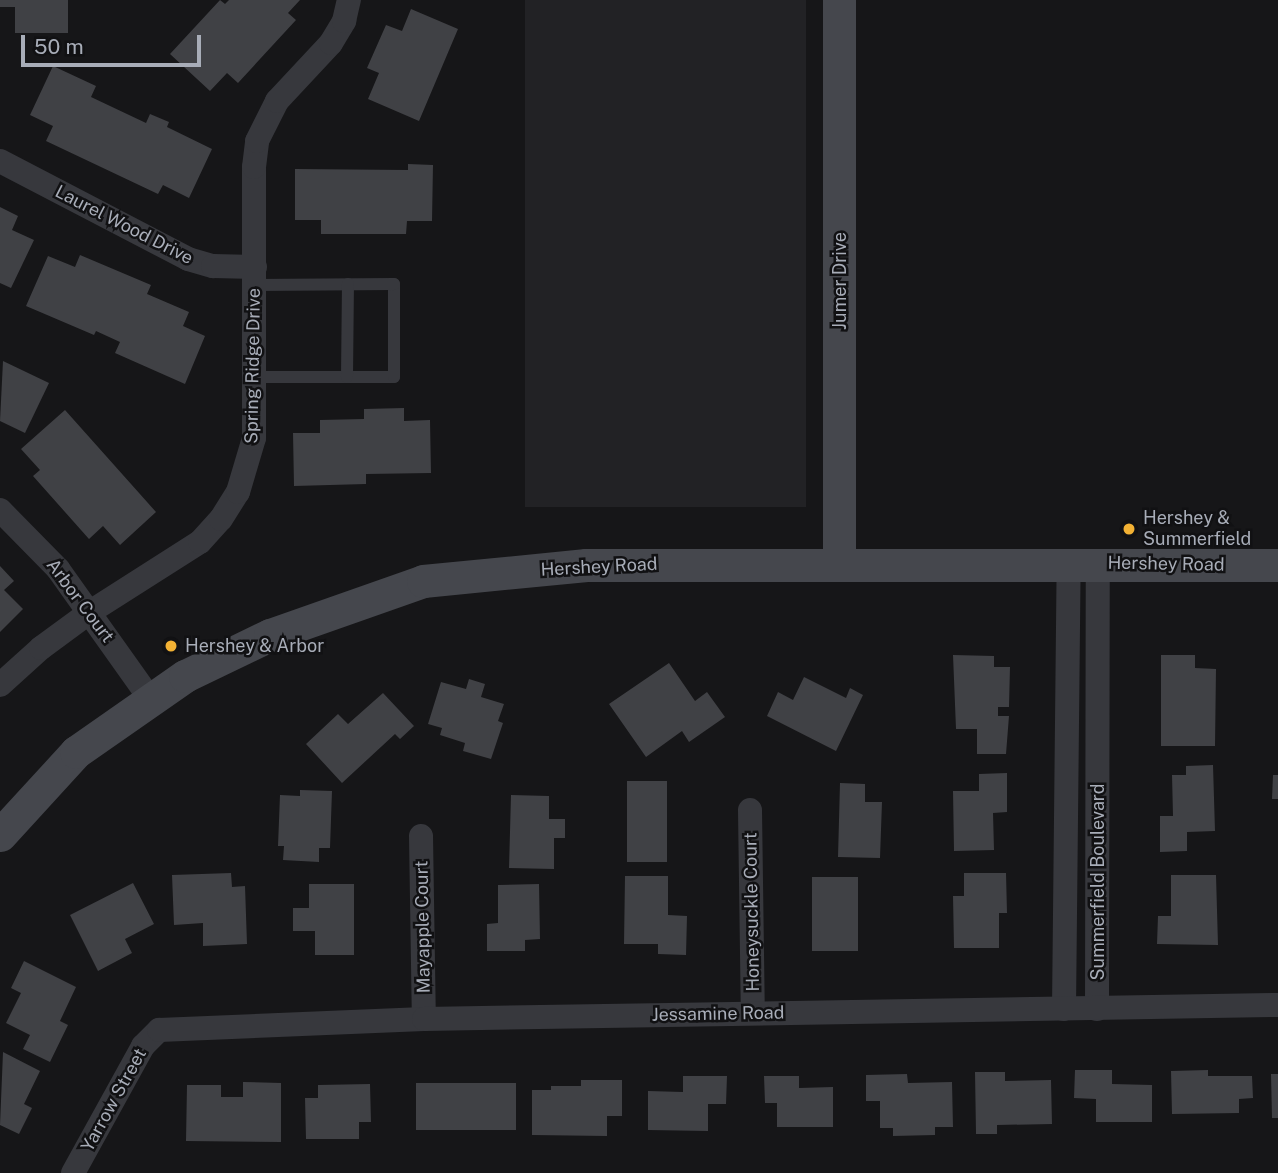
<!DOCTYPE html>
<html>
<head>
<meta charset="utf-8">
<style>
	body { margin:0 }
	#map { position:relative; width:1278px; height:1173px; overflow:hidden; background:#161618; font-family:"Public Sans",sans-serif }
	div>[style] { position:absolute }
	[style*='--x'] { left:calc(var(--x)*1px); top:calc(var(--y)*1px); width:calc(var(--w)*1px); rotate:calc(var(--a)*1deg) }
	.built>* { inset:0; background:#222225; transform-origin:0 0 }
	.building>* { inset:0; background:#404145; transform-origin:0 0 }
	.lane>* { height:12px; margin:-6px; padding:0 6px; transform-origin:6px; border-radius:6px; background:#37383d }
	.street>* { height:24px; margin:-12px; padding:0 12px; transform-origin:12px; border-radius:12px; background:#37383d }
	.secondary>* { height:33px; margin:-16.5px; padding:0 16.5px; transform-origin:16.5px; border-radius:16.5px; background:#45474d }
	.dots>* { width:19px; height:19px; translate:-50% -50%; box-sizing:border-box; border:4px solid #111113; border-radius:50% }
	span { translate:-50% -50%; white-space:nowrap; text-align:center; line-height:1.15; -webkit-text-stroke:5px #111113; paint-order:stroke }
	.street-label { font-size:18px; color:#a8adb8 }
	.poi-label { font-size:18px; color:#a8adb8 }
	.left { translate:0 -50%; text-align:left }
	.scale { position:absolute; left:21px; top:35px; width:180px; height:32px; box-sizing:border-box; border:4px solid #a8adb8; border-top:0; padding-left:9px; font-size:21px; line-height:24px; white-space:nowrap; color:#a8adb8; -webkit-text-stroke:5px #111113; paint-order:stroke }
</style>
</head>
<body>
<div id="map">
	<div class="built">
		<div style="left:525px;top:0;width:281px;height:507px"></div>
	</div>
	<div class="building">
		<div style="clip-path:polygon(0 0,68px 0,68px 33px,15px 33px,15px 7px,0 7px)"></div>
		<div style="clip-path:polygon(220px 0,225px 4px,229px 0,300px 0,288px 13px,296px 20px,238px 83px,227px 73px,210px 91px,170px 54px)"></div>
		<div style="clip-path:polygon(411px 9px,458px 29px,419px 121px,368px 99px,379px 73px,367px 68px,386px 25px,402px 31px)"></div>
		<div style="clip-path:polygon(53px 66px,96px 86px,91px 97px,146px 123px,150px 114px,169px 122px,167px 127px,212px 149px,189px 198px,163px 185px,158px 194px,46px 141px,53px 126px,30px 115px)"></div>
		<div style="clip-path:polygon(408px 164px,433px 165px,432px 221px,407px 221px,406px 234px,321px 234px,321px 220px,295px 220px,295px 169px,408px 170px)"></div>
		<div style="clip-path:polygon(0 207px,18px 216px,12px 230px,34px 240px,11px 288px,0 283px)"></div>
		<div style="clip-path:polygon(80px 255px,151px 285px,147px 294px,189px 312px,183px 326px,205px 336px,185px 384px,115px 353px,120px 342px,96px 331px,94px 335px,26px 306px,48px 256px,75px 267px)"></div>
		<div style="clip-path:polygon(3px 361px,49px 383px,25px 433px,0 421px)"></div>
		<div style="clip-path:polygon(404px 408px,404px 421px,430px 420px,431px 473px,366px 474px,366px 484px,294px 486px,293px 433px,320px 433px,320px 420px,364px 419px,364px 409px)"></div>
		<div style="clip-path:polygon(65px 410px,156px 512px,120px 545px,103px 526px,89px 539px,33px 476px,40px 470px,21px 449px)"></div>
		<div style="clip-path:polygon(0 566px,14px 581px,4px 590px,23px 609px,0 632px)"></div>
		<div style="clip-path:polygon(953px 655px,994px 656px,994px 667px,1010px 667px,1009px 707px,998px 707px,998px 716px,1009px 716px,1006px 754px,977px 754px,977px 729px,956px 729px)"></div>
		<div style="clip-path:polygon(1161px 655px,1195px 655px,1195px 668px,1216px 669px,1215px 746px,1161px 746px)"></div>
		<div style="clip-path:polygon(669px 663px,695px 701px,707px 692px,725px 717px,689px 742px,682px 731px,646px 757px,609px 704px)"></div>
		<div style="clip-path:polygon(804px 677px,846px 698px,850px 688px,863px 695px,836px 751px,767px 716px,778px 692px,793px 700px)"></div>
		<div style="clip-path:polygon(469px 679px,485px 684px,481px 697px,504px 704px,498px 721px,503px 723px,491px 759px,463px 751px,465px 743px,440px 735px,442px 728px,428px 724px,441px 682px,466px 689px)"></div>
		<div style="clip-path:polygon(383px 693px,414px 726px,400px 739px,395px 734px,342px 783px,306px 744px,338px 714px,348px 724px)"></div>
		<div style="clip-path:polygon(1213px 765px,1215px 831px,1187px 832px,1187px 851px,1160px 852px,1160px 816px,1173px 816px,1172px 775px,1186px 775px,1186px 766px)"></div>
		<div style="clip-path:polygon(1007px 773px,1007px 812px,993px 813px,994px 850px,954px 851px,953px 791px,979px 791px,979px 774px)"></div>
		<div style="clip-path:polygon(1273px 775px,1278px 775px,1278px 799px,1272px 799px)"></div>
		<div style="left:627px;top:781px;width:40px;height:81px"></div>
		<div style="clip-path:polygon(840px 783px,865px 784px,865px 802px,882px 802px,880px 858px,838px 857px)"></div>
		<div style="clip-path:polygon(300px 790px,332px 791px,330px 848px,319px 848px,319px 862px,283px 860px,284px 846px,278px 846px,280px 795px,300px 796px)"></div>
		<div style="clip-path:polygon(511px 795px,549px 796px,549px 819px,565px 819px,565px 838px,554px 838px,554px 869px,509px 868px)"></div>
		<div style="clip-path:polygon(231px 873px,232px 887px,245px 886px,247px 944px,203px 946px,203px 923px,174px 925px,172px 875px)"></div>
		<div style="clip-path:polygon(964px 873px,1006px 873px,1007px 913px,999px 913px,999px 948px,954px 948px,953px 896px,964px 896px)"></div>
		<div style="clip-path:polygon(1171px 875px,1216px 875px,1218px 945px,1157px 944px,1158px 916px,1171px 916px)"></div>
		<div style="clip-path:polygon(625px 876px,668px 876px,668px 915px,687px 916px,686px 955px,658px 954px,658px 944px,624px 944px)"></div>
		<div style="left:812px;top:877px;width:46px;height:74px"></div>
		<div style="clip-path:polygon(133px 883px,154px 924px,125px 939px,132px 953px,98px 971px,70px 915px)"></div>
		<div style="clip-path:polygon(309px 884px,354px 884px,354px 955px,315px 955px,315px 931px,293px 931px,293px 908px,309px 908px)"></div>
		<div style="clip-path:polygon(539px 884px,540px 939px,525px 940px,525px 951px,487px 951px,487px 924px,498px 923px,498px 885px)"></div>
		<div style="clip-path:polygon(24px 961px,76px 987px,60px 1021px,68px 1025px,50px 1062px,23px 1049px,30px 1035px,6px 1023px,21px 993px,11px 988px)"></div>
		<div style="clip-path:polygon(3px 1052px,40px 1071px,24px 1104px,32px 1108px,19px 1134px,0 1125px)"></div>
		<div style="clip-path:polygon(1075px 1070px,1112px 1070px,1112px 1084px,1152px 1085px,1152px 1122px,1096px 1122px,1096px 1099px,1074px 1098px)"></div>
		<div style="clip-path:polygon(1208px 1070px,1208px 1076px,1252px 1076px,1253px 1098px,1239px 1099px,1239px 1113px,1172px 1114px,1171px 1071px)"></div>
		<div style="clip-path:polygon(975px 1072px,1005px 1072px,1005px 1081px,1051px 1080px,1052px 1124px,997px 1125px,997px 1134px,976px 1134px)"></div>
		<div style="clip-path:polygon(907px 1074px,908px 1083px,952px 1082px,953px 1127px,935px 1127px,935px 1135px,893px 1136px,893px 1128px,880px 1128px,880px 1101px,866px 1101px,866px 1075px)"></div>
		<div style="clip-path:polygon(1271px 1074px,1278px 1074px,1278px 1118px,1272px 1118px)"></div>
		<div style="clip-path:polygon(683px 1076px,727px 1076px,726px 1104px,708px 1104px,708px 1131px,648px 1130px,648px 1091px,683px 1092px)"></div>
		<div style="clip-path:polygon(764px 1076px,799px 1076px,799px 1088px,833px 1087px,833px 1127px,777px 1127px,777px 1103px,765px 1103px)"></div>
		<div style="clip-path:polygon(581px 1080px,622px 1080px,622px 1116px,607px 1116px,607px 1136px,532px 1135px,532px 1090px,551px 1090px,551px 1086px,581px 1086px)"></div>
		<div style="clip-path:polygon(243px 1082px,281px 1083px,281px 1142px,186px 1141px,187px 1085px,221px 1085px,221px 1097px,243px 1097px)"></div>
		<div style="left:516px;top:1083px;width:47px;height:100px;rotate:90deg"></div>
		<div style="clip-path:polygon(370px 1084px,371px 1122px,359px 1122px,359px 1139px,306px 1139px,305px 1098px,318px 1098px,318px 1085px)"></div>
	</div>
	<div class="lane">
		<div style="--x:254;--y:377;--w:140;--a:0"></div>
		<div style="--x:394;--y:377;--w:93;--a:-90"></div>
		<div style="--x:394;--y:284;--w:139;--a:179.6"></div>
		<div style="--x:347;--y:377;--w:93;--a:-89.4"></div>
	</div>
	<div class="street">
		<div style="--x:0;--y:161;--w:212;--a:27.5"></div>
		<div style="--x:188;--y:259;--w:26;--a:16"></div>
		<div style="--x:213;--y:266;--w:42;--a:1.4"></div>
		<div style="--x:0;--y:510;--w:83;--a:45.5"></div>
		<div style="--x:58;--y:569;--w:161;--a:54.6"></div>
		<div style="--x:0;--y:685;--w:55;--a:-42.1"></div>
		<div style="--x:41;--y:648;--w:61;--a:-36.3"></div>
		<div style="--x:90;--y:612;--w:130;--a:-32.5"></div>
		<div style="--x:200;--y:542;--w:31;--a:-48"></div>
		<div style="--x:221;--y:519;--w:32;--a:-58"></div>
		<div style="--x:238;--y:492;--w:56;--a:-73.5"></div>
		<div style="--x:254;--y:438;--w:271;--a:-90"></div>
		<div style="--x:254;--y:167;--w:26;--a:-83"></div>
		<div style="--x:257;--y:141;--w:45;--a:-63.4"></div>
		<div style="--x:277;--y:101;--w:79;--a:-47"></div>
		<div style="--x:331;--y:43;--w:26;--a:-59"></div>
		<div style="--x:344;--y:21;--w:22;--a:-77"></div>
		<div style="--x:750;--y:810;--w:203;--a:89.2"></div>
		<div style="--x:421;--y:836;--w:183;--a:89.1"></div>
		<div style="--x:1064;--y:1009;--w:445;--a:-89.4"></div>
		<div style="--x:1097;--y:1009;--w:445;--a:-89.9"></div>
		<div style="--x:73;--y:1173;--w:145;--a:-61.1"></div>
		<div style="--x:143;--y:1046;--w:23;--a:-45"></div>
		<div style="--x:159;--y:1030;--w:265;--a:-2.4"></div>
		<div style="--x:424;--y:1019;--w:854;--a:-0.94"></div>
	</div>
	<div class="secondary">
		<div style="--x:839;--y:563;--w:563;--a:-90"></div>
		<div style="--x:0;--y:835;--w:113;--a:-47.5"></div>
		<div style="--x:76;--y:752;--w:133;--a:-34.9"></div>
		<div style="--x:185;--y:676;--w:94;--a:-25.8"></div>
		<div style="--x:270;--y:635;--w:162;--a:-19.4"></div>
		<div style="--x:423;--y:581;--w:164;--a:-5.6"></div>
		<div style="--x:586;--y:565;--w:692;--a:0"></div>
	</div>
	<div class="dots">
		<div style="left:1129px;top:529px;background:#f2b134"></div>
		<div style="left:171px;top:646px;background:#f2b134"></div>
	</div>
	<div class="street-label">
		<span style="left:124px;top:225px;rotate:27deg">Laurel Wood Drive</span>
		<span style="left:840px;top:281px;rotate:-90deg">Jumer Drive</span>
		<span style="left:253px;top:366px;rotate:-89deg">Spring Ridge Drive</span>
		<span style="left:1166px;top:564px;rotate:1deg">Hershey Road</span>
		<span style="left:599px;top:567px;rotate:-3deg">Hershey Road</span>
		<span style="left:80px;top:601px;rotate:53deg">Arbor Court</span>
		<span style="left:1098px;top:882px;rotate:-90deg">Summerfield Boulevard</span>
		<span style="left:752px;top:912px;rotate:-91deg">Honeysuckle Court</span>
		<span style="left:423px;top:927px;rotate:-91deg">Mayapple Court</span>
		<span style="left:718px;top:1014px;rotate:-1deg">Jessamine Road</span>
		<span style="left:114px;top:1100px;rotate:-61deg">Yarrow Street</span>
	</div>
	<div class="poi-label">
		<span class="left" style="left:1143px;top:529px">Hershey &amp;<br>Summerfield</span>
		<span class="left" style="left:185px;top:646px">Hershey &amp; Arbor</span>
	</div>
	<div class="scale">50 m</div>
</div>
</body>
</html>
